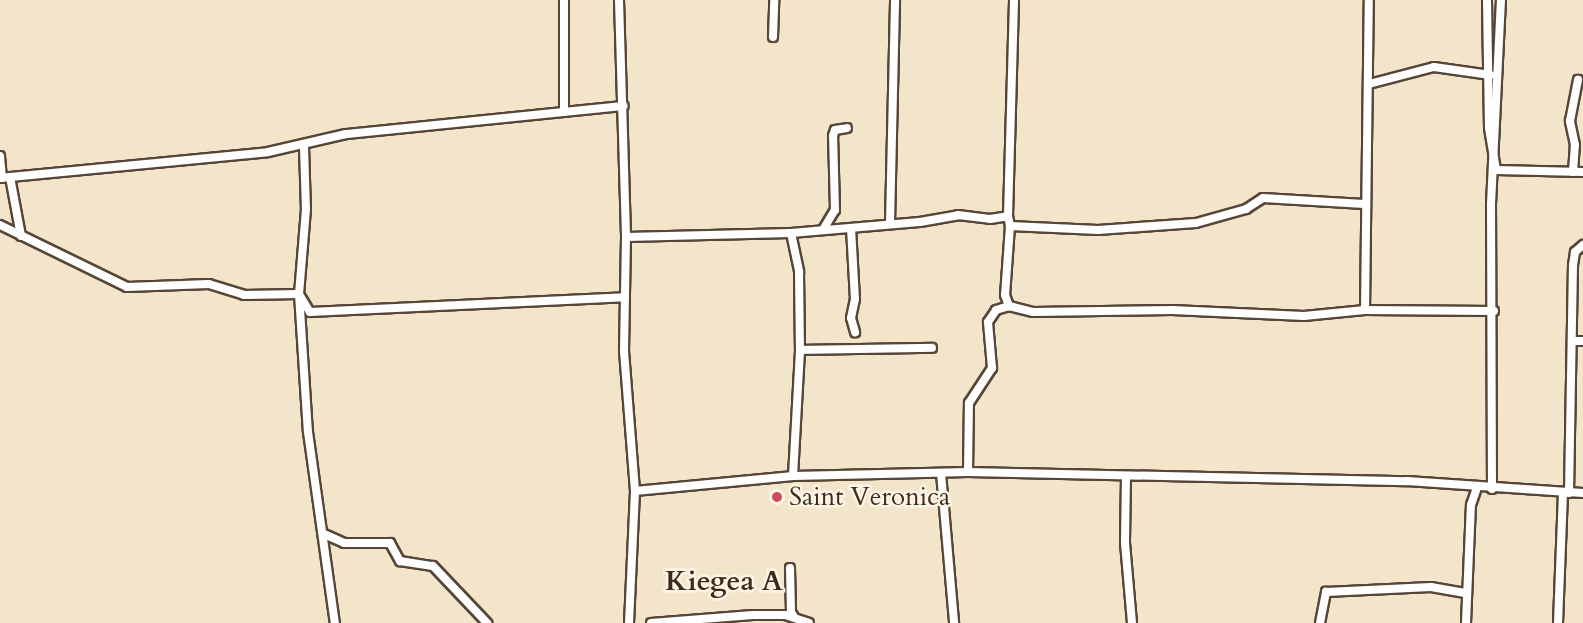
<!DOCTYPE html>
<html>
<head>
<meta charset="utf-8">
<style>
	body { margin:0 }
	#map { position:relative; width:1583px; height:623px; overflow:hidden; background:#f3e5ca; font-family:Cardo,serif }
	div>[style] { position:absolute }
	[style*='--x'] { left:calc(var(--x)*1px); top:calc(var(--y)*1px); width:calc(var(--w)*1px); rotate:calc(var(--a)*1deg) }
	.roads { filter:drop-shadow(2px 0 #574638) drop-shadow(-2px 0 #574638) drop-shadow(0 2px #574638) drop-shadow(0 -2px #574638) }
	.minor>* { height:8px; margin:-4px; padding:0 4px; transform-origin:4px; border-radius:4px; background:#fff }
	.dots>* { width:16px; height:16px; translate:-50% -50%; box-sizing:border-box; border:3px solid #fcf5e5; border-radius:50% }
	span { translate:-50% -50%; white-space:nowrap; text-align:center; line-height:1.15; -webkit-text-stroke:5px #fcf5e5; paint-order:stroke }
	.poi-label { font-size:26px; color:#3b2a1e }
	.left { translate:0 -50%; text-align:left }
	.quarter-label { font-size:28px; color:#3b2a1e; font-weight:700 }
</style>
</head>
<body>
<div id="map">
	<div class="roads">
		<div class="minor">
			<div style="--x:564;--y:0;--w:112;--a:90"></div>
			<div style="--x:619;--y:0;--w:237;--a:88.3"></div>
			<div style="--x:626;--y:237;--w:114;--a:91"></div>
			<div style="--x:624;--y:351;--w:140;--a:85.5"></div>
			<div style="--x:635;--y:491;--w:132;--a:92.6"></div>
			<div style="--x:1487;--y:0;--w:128;--a:89.1"></div>
			<div style="--x:1489;--y:128;--w:43;--a:80.5"></div>
			<div style="--x:1496;--y:170;--w:87;--a:1.3"></div>
			<div style="--x:773;--y:37;--w:37;--a:-88"></div>
			<div style="--x:1369;--y:84;--w:67;--a:-14.7"></div>
			<div style="--x:1434;--y:67;--w:57;--a:8.1"></div>
			<div style="--x:304;--y:147;--w:62;--a:88.2"></div>
			<div style="--x:306;--y:209;--w:85;--a:94.7"></div>
			<div style="--x:299;--y:294;--w:138;--a:86.3"></div>
			<div style="--x:308;--y:432;--w:193;--a:82"></div>
			<div style="--x:0;--y:156;--w:22;--a:85"></div>
			<div style="--x:1573;--y:172;--w:27;--a:-86"></div>
			<div style="--x:1575;--y:145;--w:25;--a:-102"></div>
			<div style="--x:1570;--y:121;--w:42;--a:-79"></div>
			<div style="--x:10;--y:177;--w:60;--a:79.4"></div>
			<div style="--x:0;--y:178;--w:269;--a:-5.5"></div>
			<div style="--x:268;--y:152;--w:80;--a:-13"></div>
			<div style="--x:346;--y:134;--w:279;--a:-5.8"></div>
			<div style="--x:1008;--y:216;--w:216;--a:-88.4"></div>
			<div style="--x:890;--y:223;--w:223;--a:-88.7"></div>
			<div style="--x:0;--y:225;--w:141;--a:26"></div>
			<div style="--x:127;--y:287;--w:82;--a:-2.1"></div>
			<div style="--x:209;--y:284;--w:37;--a:17"></div>
			<div style="--x:244;--y:295;--w:55;--a:-1"></div>
			<div style="--x:299;--y:294;--w:21;--a:59"></div>
			<div style="--x:310;--y:312;--w:315;--a:-2.7"></div>
			<div style="--x:1010;--y:226;--w:69;--a:94.1"></div>
			<div style="--x:1005;--y:295;--w:12;--a:70"></div>
			<div style="--x:1009;--y:306;--w:25;--a:14"></div>
			<div style="--x:1033;--y:312;--w:139;--a:-0.8"></div>
			<div style="--x:1172;--y:310;--w:132;--a:2.6"></div>
			<div style="--x:1304;--y:316;--w:61;--a:-5.6"></div>
			<div style="--x:1365;--y:310;--w:129;--a:0.4"></div>
			<div style="--x:824;--y:228;--w:21;--a:-59"></div>
			<div style="--x:835;--y:210;--w:74;--a:-91.5"></div>
			<div style="--x:833;--y:136;--w:6;--a:-72"></div>
			<div style="--x:835;--y:130;--w:12;--a:-9"></div>
			<div style="--x:851;--y:228;--w:71;--a:86.8"></div>
			<div style="--x:855;--y:299;--w:19;--a:102"></div>
			<div style="--x:851;--y:318;--w:15;--a:74"></div>
			<div style="--x:791;--y:233;--w:40;--a:78"></div>
			<div style="--x:799;--y:272;--w:78;--a:89.3"></div>
			<div style="--x:626;--y:237;--w:165;--a:-1.4"></div>
			<div style="--x:791;--y:233;--w:129;--a:-4.9"></div>
			<div style="--x:920;--y:222;--w:39;--a:-10"></div>
			<div style="--x:958;--y:215;--w:32;--a:7"></div>
			<div style="--x:990;--y:219;--w:18;--a:-9"></div>
			<div style="--x:1008;--y:216;--w:10;--a:79"></div>
			<div style="--x:1010;--y:226;--w:88;--a:2.6"></div>
			<div style="--x:1098;--y:230;--w:98;--a:-4.1"></div>
			<div style="--x:1196;--y:223;--w:52;--a:-15.6"></div>
			<div style="--x:1246;--y:209;--w:20;--a:-33"></div>
			<div style="--x:1263;--y:198;--w:101;--a:3.4"></div>
			<div style="--x:1365;--y:310;--w:309;--a:-89.3"></div>
			<div style="--x:1573;--y:341;--w:10;--a:0"></div>
			<div style="--x:968;--y:472;--w:69;--a:-89.2"></div>
			<div style="--x:969;--y:403;--w:42;--a:-56.7"></div>
			<div style="--x:992;--y:368;--w:46;--a:-95"></div>
			<div style="--x:988;--y:322;--w:14;--a:-56"></div>
			<div style="--x:996;--y:310;--w:14;--a:-17"></div>
			<div style="--x:941;--y:473;--w:151;--a:85"></div>
			<div style="--x:793;--y:476;--w:126;--a:-86.8"></div>
			<div style="--x:800;--y:350;--w:132;--a:-0.9"></div>
			<div style="--x:1126;--y:477;--w:66;--a:90.9"></div>
			<div style="--x:1125;--y:543;--w:80;--a:85"></div>
			<div style="--x:1492;--y:489;--w:285;--a:-90.2"></div>
			<div style="--x:1491;--y:204;--w:204;--a:-87.2"></div>
			<div style="--x:635;--y:491;--w:159;--a:-5.4"></div>
			<div style="--x:793;--y:476;--w:175;--a:-1.3"></div>
			<div style="--x:968;--y:472;--w:439;--a:1.2"></div>
			<div style="--x:1407;--y:481;--w:176;--a:3.9"></div>
			<div style="--x:1569;--y:493;--w:228;--a:-89"></div>
			<div style="--x:1573;--y:265;--w:13;--a:-81"></div>
			<div style="--x:1575;--y:252;--w:11;--a:-41"></div>
			<div style="--x:324;--y:534;--w:22;--a:24"></div>
			<div style="--x:344;--y:543;--w:46;--a:0"></div>
			<div style="--x:390;--y:543;--w:21;--a:61"></div>
			<div style="--x:400;--y:561;--w:33;--a:9"></div>
			<div style="--x:433;--y:566;--w:79;--a:46.5"></div>
			<div style="--x:790;--y:568;--w:44;--a:88.7"></div>
			<div style="--x:791;--y:612;--w:6;--a:59"></div>
			<div style="--x:651;--y:623;--w:102;--a:-4.5"></div>
			<div style="--x:753;--y:615;--w:32;--a:0"></div>
			<div style="--x:785;--y:615;--w:25;--a:18"></div>
			<div style="--x:1320;--y:623;--w:32;--a:-79"></div>
			<div style="--x:1326;--y:592;--w:105;--a:-2.7"></div>
			<div style="--x:1431;--y:587;--w:36;--a:10"></div>
			<div style="--x:1466;--y:623;--w:118;--a:-87.6"></div>
			<div style="--x:1471;--y:505;--w:18;--a:-71"></div>
			<div style="--x:1558;--y:623;--w:130;--a:-87.8"></div>
		</div>
	</div>
	<div class="dots">
		<div style="left:777px;top:497px;background:#d1495b"></div>
	</div>
	<div class="poi-label">
		<span class="left" style="left:789px;top:497px">Saint Veronica</span>
	</div>
	<div class="quarter-label">
		<span style="left:724px;top:581px">Kiegea A</span>
	</div>
</div>
</body>
</html>
